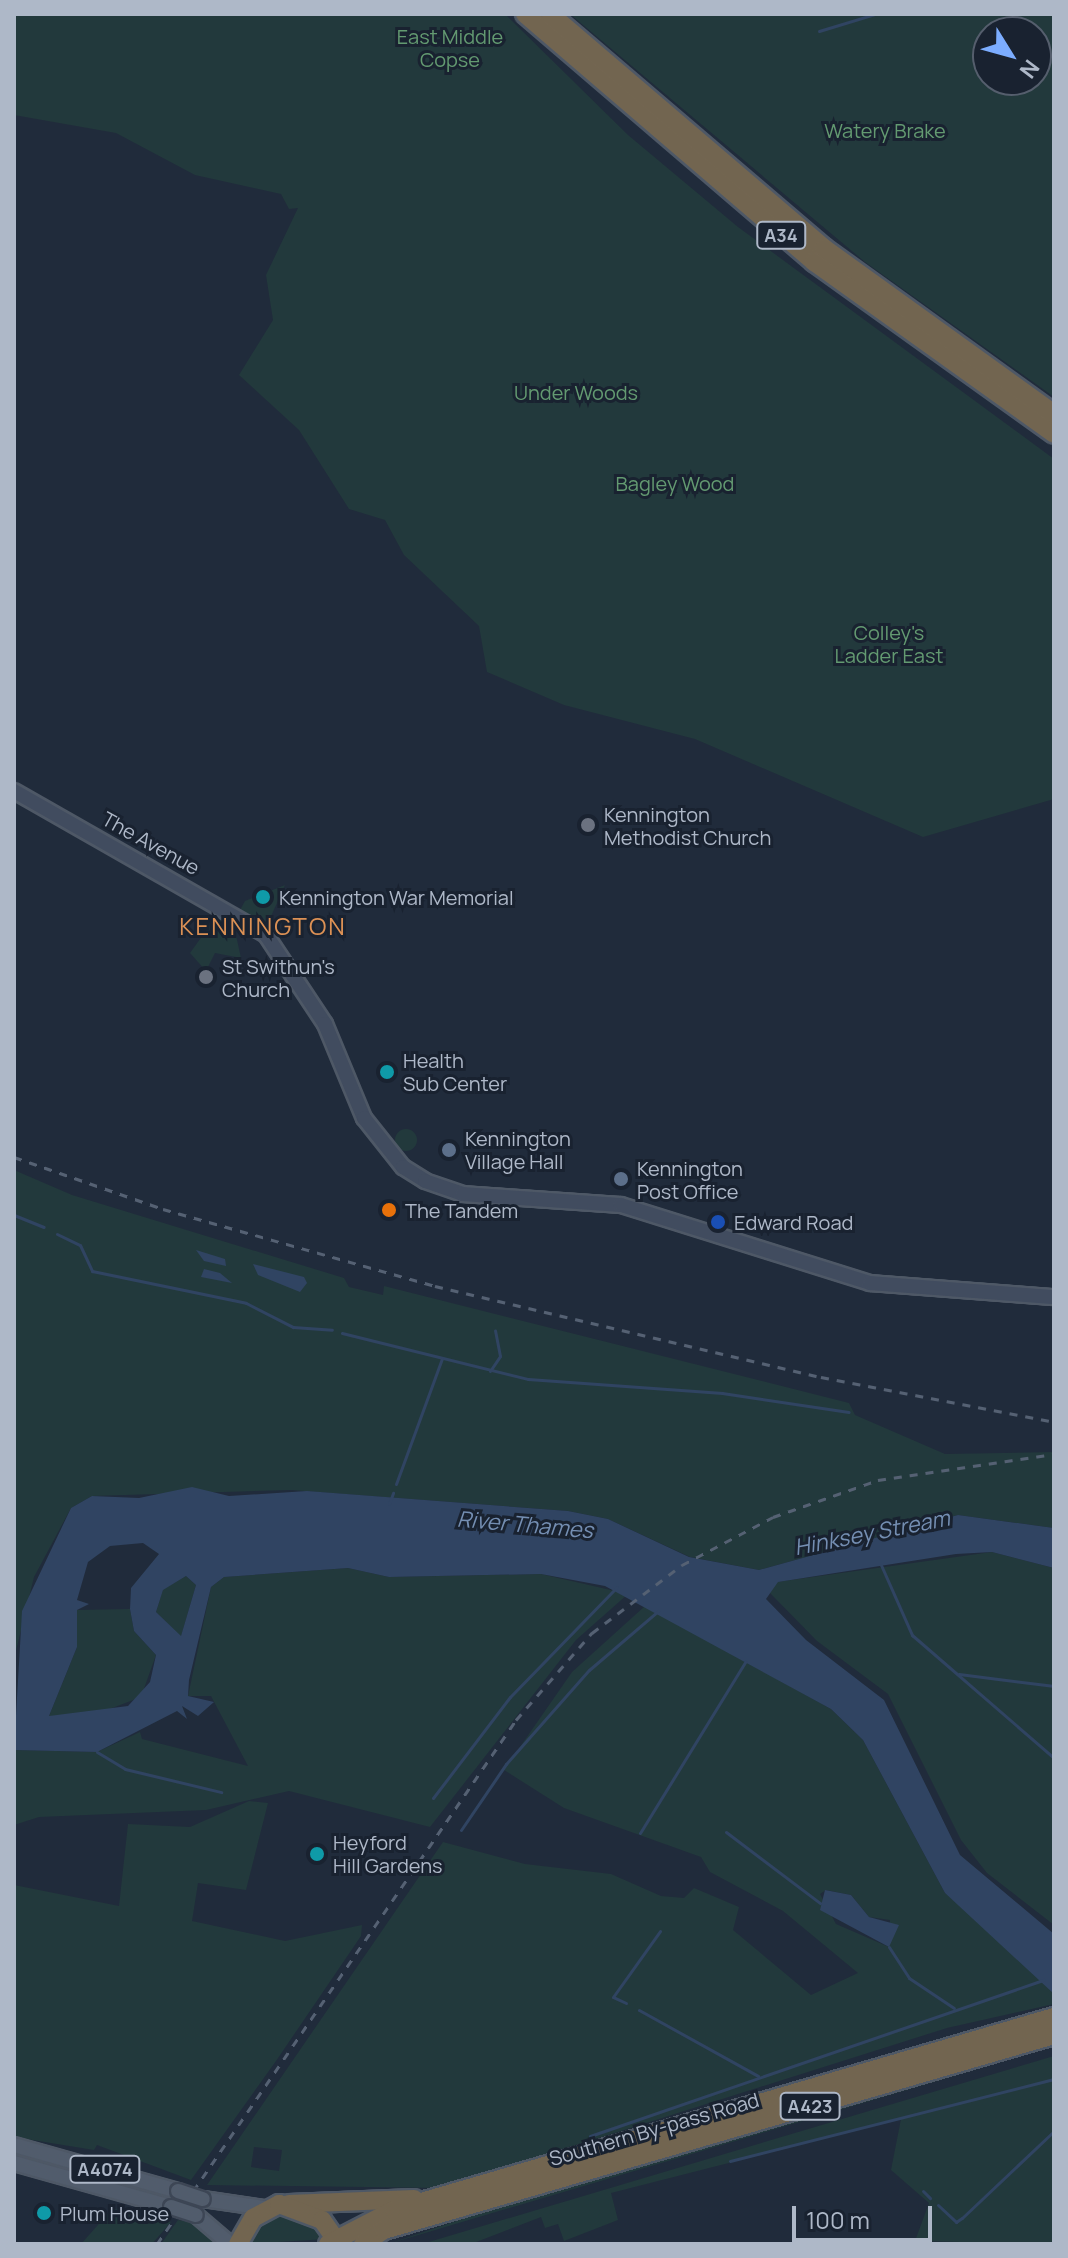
<!DOCTYPE html>
<html>
<head>
<meta charset="utf-8">
<style>
	body { margin:0 }
	#map { position:relative; width:1068px; height:2258px; overflow:hidden; background:#202b3b; font-family:Manrope,sans-serif }
	div>[style] { position:absolute }
	[style*='--x'] { left:calc(var(--x)*1px); top:calc(var(--y)*1px); width:calc(var(--w)*1px); rotate:calc(var(--a)*1deg) }
	.green>* { inset:0; background:#22393c }
	.round { border-radius:50% }
	.water>* { inset:0; background:#304462 }
	.stream>* { height:3px; margin:-1.5px; padding:0 1.5px; transform-origin:1.5px; border-radius:1.5px; background:#304462 }
	.roads { filter:drop-shadow(2px 0 #4e5866) drop-shadow(-2px 0 #4e5866) drop-shadow(0 2px #4e5866) drop-shadow(0 -2px #4e5866) }
	.secondary>* { height:14px; margin:-7px; padding:0 7px; transform-origin:7px; border-radius:7px; background:#414c5f }
	.primary>* { height:14px; margin:-7px; padding:0 7px; transform-origin:7px; border-radius:7px; background:#515c6c }
	.highway>* { height:18px; margin:-9px; padding:0 9px; transform-origin:9px; border-radius:9px; background:#726550 }
	.rail>* { height:3px; margin-top:-1.5px; transform-origin:0; background:repeating-linear-gradient(90deg,#556173 0 8px,transparent 0 16px) }
	.bridges { filter:drop-shadow(2px 0 #3d4655) drop-shadow(-2px 0 #3d4655) drop-shadow(0 2px #3d4655) drop-shadow(0 -2px #3d4655) }
	.primary-bridge>* { height:14px; margin:-7px; padding:0 7px; transform-origin:7px; border-radius:7px; background:#515c6c }
	.dots>* { width:22px; height:22px; translate:-50% -50%; box-sizing:border-box; border:4px solid #192230; border-radius:50% }
	span { translate:-50% -50%; white-space:nowrap; text-align:center; line-height:1.15; -webkit-text-stroke:6px #192230; paint-order:stroke }
	.shield-label span { padding:2px 6px; background:#192230; border:2px solid; border-radius:6px; -webkit-text-stroke-width:0 }
	.shield-label { font-size:18px; color:#aeb8c8; font-weight:700 }
	.park-label { font-size:20px; color:#639a71 }
	.poi-label { font-size:20px; color:#aeb8c8 }
	.left { translate:0 -50%; text-align:left }
	.street-label { font-size:20px; color:#aeb8c8 }
	.water-label { font-size:22px; color:#748eb2; font-style:italic }
	.quarter-label { font-size:24px; color:#dc9155; letter-spacing:2px }
	.frame { position:absolute; inset:0; border:16px solid #aeb8c8; pointer-events:none }
	.north { position:absolute; left:972px; top:16px; width:80px; height:80px; box-sizing:border-box; background:#192230; border:2px solid #555e6d; border-radius:50%; rotate:127deg; font-size:22px; font-weight:700; line-height:32px; text-align:center; color:#aeb8c8 }
	.north::after { content:''; display:block; margin:auto; width:28px; height:36px; background:#7cadff; clip-path:polygon(50% 0,100% 100%,50% 72%,0 100%) }
	.scale { position:absolute; left:792px; top:2206px; width:140px; height:36px; box-sizing:border-box; border:4px solid #aeb8c8; border-top:0; padding-left:10px; font-size:24px; line-height:28px; white-space:nowrap; color:#aeb8c8; -webkit-text-stroke:6px #192230; paint-order:stroke }
</style>
</head>
<body>
<div id="map">
	<div class="green">
		<div style="clip-path:polygon(14px 14px,505px 14px,628px 135px,738px 227px,1054px 459px,1054px 799px,923px 837px,695px 739px,564px 705px,487px 672px,479px 626px,404px 555px,385px 520px,349px 509px,299px 430px,239px 375px,273px 320px,266px 275px,298px 208px,289px 209px,281px 194px,195px 175px,116px 133px,14px 115px)"></div>
		<div style="clip-path:polygon(evenodd,570px 14px,1054px 14px,1054px 397px,865px 262px,570px 14px,988px 32px,1036px 32px,1036px 80px,988px 80px,988px 32px)"></div>
		<div style="clip-path:polygon(285px 885px,268px 923px,240px 910px,245px 901px)"></div>
		<div style="clip-path:polygon(218px 914px,234px 926px,241px 958px,215px 953px,206px 971px,190px 953px)"></div>
		<div class="round" style="left:395px;top:1129px;width:22px;height:22px"></div>
		<div style="clip-path:polygon(14px 1170px,72px 1195px,344px 1278px,349px 1287px,383px 1295px,384px 1286px,849px 1403px,855px 1415px,945px 1454px,1054px 1452px,1054px 1528px,958px 1515px,759px 1570px,690px 1557px,608px 1519px,568px 1511px,291px 1490px,92px 1496px,71px 1508px,34px 1577px,14px 1659px)"></div>
		<div style="clip-path:polygon(992px 1552px,1054px 1568px,1054px 1925px,987px 1873px,961px 1840px,888px 1694px,817px 1641px,768px 1591px,777px 1582px)"></div>
		<div style="clip-path:polygon(348px 1568px,389px 1577px,541px 1574px,628px 1594px,576px 1640px,430px 1827px,289px 1791px,206px 1810px,39px 1817px,14px 1825px,14px 1750px,97px 1752px,140px 1732px,142px 1739px,248px 1766px,211px 1696px,188px 1696px,211px 1587px,224px 1577px)"></div>
		<div style="clip-path:polygon(186px 1576px,196px 1585px,181px 1637px,156px 1612px,163px 1589px)"></div>
		<div style="clip-path:polygon(evenodd,645px 1606px,831px 1709px,863px 1740px,945px 1893px,1005px 1944px,1054px 1994px,1054px 2004px,947px 2028px,441px 2188px,207px 2185px,443px 1842px,525px 1864px,611px 1874px,661px 1896px,684px 1898px,694px 1888px,739px 1907px,733px 1930px,811px 1995px,858px 1973px,783px 1911px,710px 1872px,701px 1857px,564px 1808px,504px 1770px,572px 1672px,645px 1606px,826px 1890px,851px 1895px,869px 1917px,890px 1920px,889px 1947px,836px 1924px,820px 1894px,826px 1890px,645px 1606px,254px 2147px,282px 2150px,279px 2171px,251px 2167px,254px 2147px)"></div>
		<div style="clip-path:polygon(130px 1609px,134px 1631px,156px 1655px,141px 1697px,94px 1715px,49px 1716px,77px 1647px,77px 1610px)"></div>
		<div style="clip-path:polygon(249px 1801px,268px 1803px,246px 1890px,198px 1883px,192px 1921px,285px 1941px,362px 1925px,361px 1936px,276px 2061px,191px 2180px,97px 2145px,94px 2150px,14px 2137px,14px 1885px,119px 1906px,128px 1824px,190px 1827px)"></div>
		<div style="clip-path:polygon(1048px 2042px,1052px 2047px,388px 2244px,560px 2186px)"></div>
		<div style="clip-path:polygon(1054px 2056px,1054px 2244px,915px 2241px,929px 2203px,891px 2170px,901px 2119px,611px 2193px,618px 2220px,564px 2241px,558px 2224px,545px 2228px,541px 2217px,471px 2244px,422px 2244px)"></div>
		<div style="clip-path:polygon(113px 2208px,150px 2222px,155px 2215px,171px 2222px,152px 2244px,81px 2244px)"></div>
		<div style="clip-path:polygon(281px 2212px,309px 2217px,327px 2239px,246px 2244px,257px 2224px)"></div>
		<div style="clip-path:polygon(178px 2220px,194px 2223px,215px 2244px,161px 2244px)"></div>
	</div>
	<div class="water">
		<div style="clip-path:polygon(196px 1250px,225px 1259px,226px 1266px,204px 1261px)"></div>
		<div style="clip-path:polygon(253px 1264px,304px 1277px,307px 1283px,300px 1292px,258px 1275px)"></div>
		<div style="clip-path:polygon(204px 1269px,220px 1273px,232px 1283px,201px 1277px)"></div>
		<div style="clip-path:polygon(evenodd,192px 1487px,229px 1496px,307px 1491px,568px 1511px,608px 1519px,689px 1557px,759px 1570px,958px 1515px,1054px 1528px,1054px 1568px,992px 1552px,956px 1554px,778px 1582px,766px 1599px,806px 1640px,884px 1700px,960px 1855px,1054px 1934px,1054px 1994px,945px 1893px,863px 1740px,831px 1709px,605px 1586px,541px 1574px,389px 1577px,348px 1568px,224px 1577px,211px 1587px,189px 1680px,188px 1696px,214px 1702px,198px 1716px,182px 1706px,187px 1719px,177px 1711px,97px 1752px,14px 1750px,22px 1611px,71px 1508px,92px 1496px,139px 1498px,192px 1487px,143px 1543px,159px 1554px,131px 1588px,130px 1609px,134px 1631px,156px 1655px,150px 1682px,128px 1706px,49px 1716px,77px 1647px,77px 1610px,89px 1604px,77px 1600px,88px 1562px,110px 1546px,143px 1543px,192px 1487px,186px 1576px,196px 1585px,181px 1636px,156px 1612px,163px 1590px,186px 1576px)"></div>
		<div style="clip-path:polygon(825px 1890px,851px 1895px,869px 1917px,899px 1925px,889px 1947px,820px 1910px)"></div>
	</div>
	<div class="stream">
		<div style="--x:819;--y:31;--w:59;--a:-16.9"></div>
		<div style="--x:14;--y:1215;--w:32;--a:22"></div>
		<div style="--x:57;--y:1234;--w:25;--a:26"></div>
		<div style="--x:80;--y:1245;--w:29;--a:65"></div>
		<div style="--x:92;--y:1271;--w:157;--a:11.7"></div>
		<div style="--x:246;--y:1303;--w:53;--a:27.1"></div>
		<div style="--x:293;--y:1327;--w:39;--a:4"></div>
		<div style="--x:342;--y:1333;--w:192;--a:13.9"></div>
		<div style="--x:528;--y:1379;--w:195;--a:4.1"></div>
		<div style="--x:722;--y:1393;--w:128;--a:8.5"></div>
		<div style="--x:490;--y:1371;--w:18;--a:-56"></div>
		<div style="--x:500;--y:1356;--w:26;--a:-101"></div>
		<div style="--x:396;--y:1484;--w:134;--a:-69.9"></div>
		<div style="--x:389;--y:1504;--w:12;--a:-70"></div>
		<div style="--x:881;--y:1565;--w:77;--a:66.1"></div>
		<div style="--x:912;--y:1635;--w:188;--a:40.9"></div>
		<div style="--x:959;--y:1674;--w:96;--a:7.2"></div>
		<div style="--x:97;--y:1752;--w:33;--a:31"></div>
		<div style="--x:125;--y:1769;--w:99;--a:13.5"></div>
		<div style="--x:433;--y:1798;--w:127;--a:-52.7"></div>
		<div style="--x:510;--y:1697;--w:153;--a:-45.8"></div>
		<div style="--x:461;--y:1830;--w:80;--a:-55.7"></div>
		<div style="--x:506;--y:1764;--w:125;--a:-48.6"></div>
		<div style="--x:589;--y:1670;--w:91;--a:-40.5"></div>
		<div style="--x:726;--y:1832;--w:118;--a:37.1"></div>
		<div style="--x:640;--y:1833;--w:201;--a:-58.4"></div>
		<div style="--x:889;--y:1947;--w:37;--a:57"></div>
		<div style="--x:909;--y:1978;--w:54;--a:33.7"></div>
		<div style="--x:626;--y:2003;--w:14;--a:-155"></div>
		<div style="--x:613;--y:1997;--w:81;--a:-54.5"></div>
		<div style="--x:639;--y:2010;--w:136;--a:29"></div>
		<div style="--x:590;--y:2136;--w:480;--a:-19"></div>
		<div style="--x:730;--y:2161;--w:334;--a:-14.2"></div>
		<div style="--x:923;--y:2191;--w:10;--a:45"></div>
		<div style="--x:938;--y:2205;--w:25;--a:43"></div>
		<div style="--x:956;--y:2222;--w:7;--a:-34"></div>
		<div style="--x:962;--y:2218;--w:127;--a:-43.4"></div>
	</div>
	<div class="roads">
		<div class="secondary">
			<div style="--x:14;--y:791;--w:290;--a:29.7"></div>
			<div style="--x:266;--y:935;--w:107;--a:56.5"></div>
			<div style="--x:325;--y:1024;--w:102;--a:67.5"></div>
			<div style="--x:364;--y:1118;--w:63;--a:51.5"></div>
			<div style="--x:403;--y:1167;--w:26;--a:32"></div>
			<div style="--x:425;--y:1181;--w:39;--a:19"></div>
			<div style="--x:462;--y:1194;--w:159;--a:4"></div>
			<div style="--x:621;--y:1205;--w:261;--a:17.4"></div>
			<div style="--x:870;--y:1283;--w:185;--a:4.4"></div>
		</div>
		<div class="primary">
			<div style="--x:14;--y:2145;--w:170;--a:15.7"></div>
			<div style="--x:14;--y:2163;--w:163;--a:15.7"></div>
			<div style="--x:203;--y:2199;--w:63;--a:8.3"></div>
			<div style="--x:196;--y:2215;--w:45;--a:40.5"></div>
		</div>
		<div class="highway">
			<div style="--x:525;--y:14;--w:381;--a:40.6"></div>
			<div style="--x:814;--y:262;--w:295;--a:35.6"></div>
			<div style="--x:550;--y:14;--w:360;--a:40.5"></div>
			<div style="--x:824;--y:248;--w:284;--a:35.8"></div>
			<div style="--x:289;--y:2204;--w:125;--a:-2.3"></div>
			<div style="--x:238;--y:2244;--w:30;--a:-60"></div>
			<div style="--x:253;--y:2218;--w:30;--a:-28"></div>
			<div style="--x:279;--y:2204;--w:46;--a:20.4"></div>
			<div style="--x:322;--y:2220;--w:29;--a:55"></div>
			<div style="--x:328;--y:2244;--w:74;--a:-27.3"></div>
			<div style="--x:394;--y:2210;--w:688;--a:-16.3"></div>
			<div style="--x:363;--y:2244;--w:25;--a:-34"></div>
			<div style="--x:384;--y:2230;--w:698;--a:-16.23"></div>
		</div>
	</div>
	<div class="rail">
		<div style="--x:14;--y:1157;--w:158;--a:19.2"></div>
		<div style="--x:163;--y:1209;--w:283;--a:15.8"></div>
		<div style="--x:435;--y:1286;--w:397;--a:13.3"></div>
		<div style="--x:821;--y:1377;--w:237;--a:10.9"></div>
		<div style="--x:157;--y:2244;--w:635;--a:-55.58"></div>
		<div style="--x:516;--y:1720;--w:116;--a:-48.9"></div>
		<div style="--x:592;--y:1633;--w:113;--a:-37.1"></div>
		<div style="--x:682;--y:1565;--w:103;--a:-27.8"></div>
		<div style="--x:773;--y:1517;--w:111;--a:-19.4"></div>
		<div style="--x:878;--y:1480;--w:178;--a:-8.4"></div>
	</div>
	<div class="bridges">
		<div class="primary-bridge">
			<div style="--x:178;--y:2191;--w:26;--a:18"></div>
			<div style="--x:171;--y:2207;--w:26;--a:18"></div>
		</div>
	</div>
	<div class="dots">
		<div style="left:588px;top:825px;background:#6b7280"></div>
		<div style="left:263px;top:897px;background:#0f9aa8"></div>
		<div style="left:206px;top:977px;background:#6b7280"></div>
		<div style="left:387px;top:1072px;background:#0f9aa8"></div>
		<div style="left:449px;top:1150px;background:#5c6f8a"></div>
		<div style="left:621px;top:1179px;background:#5c6f8a"></div>
		<div style="left:389px;top:1210px;background:#e8710a"></div>
		<div style="left:718px;top:1222px;background:#1a4fb4"></div>
		<div style="left:317px;top:1854px;background:#0f9aa8"></div>
		<div style="left:44px;top:2213px;background:#0f9aa8"></div>
	</div>
	<div class="shield-label">
		<span style="left:781px;top:235px">A34</span>
		<span style="left:810px;top:2106px">A423</span>
		<span style="left:105px;top:2169px">A4074</span>
	</div>
	<div class="park-label">
		<span style="left:450px;top:48px">East Middle<br>Copse</span>
		<span style="left:885px;top:130px">Watery Brake</span>
		<span style="left:576px;top:392px">Under Woods</span>
		<span style="left:675px;top:483px">Bagley Wood</span>
		<span style="left:889px;top:644px">Colley's<br>Ladder East</span>
	</div>
	<div class="poi-label">
		<span class="left" style="left:604px;top:826px">Kennington<br>Methodist Church</span>
		<span class="left" style="left:279px;top:897px">Kennington War Memorial</span>
		<span class="left" style="left:222px;top:978px">St Swithun's<br>Church</span>
		<span class="left" style="left:403px;top:1072px">Health<br>Sub Center</span>
		<span class="left" style="left:465px;top:1150px">Kennington<br>Village Hall</span>
		<span class="left" style="left:637px;top:1180px">Kennington<br>Post Office</span>
		<span class="left" style="left:405px;top:1210px">The Tandem</span>
		<span class="left" style="left:734px;top:1222px">Edward Road</span>
		<span class="left" style="left:333px;top:1854px">Heyford<br>Hill Gardens</span>
		<span class="left" style="left:60px;top:2213px">Plum House</span>
	</div>
	<div class="street-label">
		<span style="left:151px;top:843px;rotate:29deg">The Avenue</span>
		<span style="left:654px;top:2129px;rotate:-16deg">Southern By-pass Road</span>
	</div>
	<div class="water-label">
		<span style="left:525px;top:1525px;rotate:5deg">River Thames</span>
		<span style="left:872px;top:1533px;rotate:-11deg">Hinksey Stream</span>
	</div>
	<div class="quarter-label">
		<span style="left:263px;top:926px">KENNINGTON</span>
	</div>
	<div class="frame"></div>
	<div class="north">N</div>
	<div class="scale">100 m</div>
</div>
</body>
</html>
